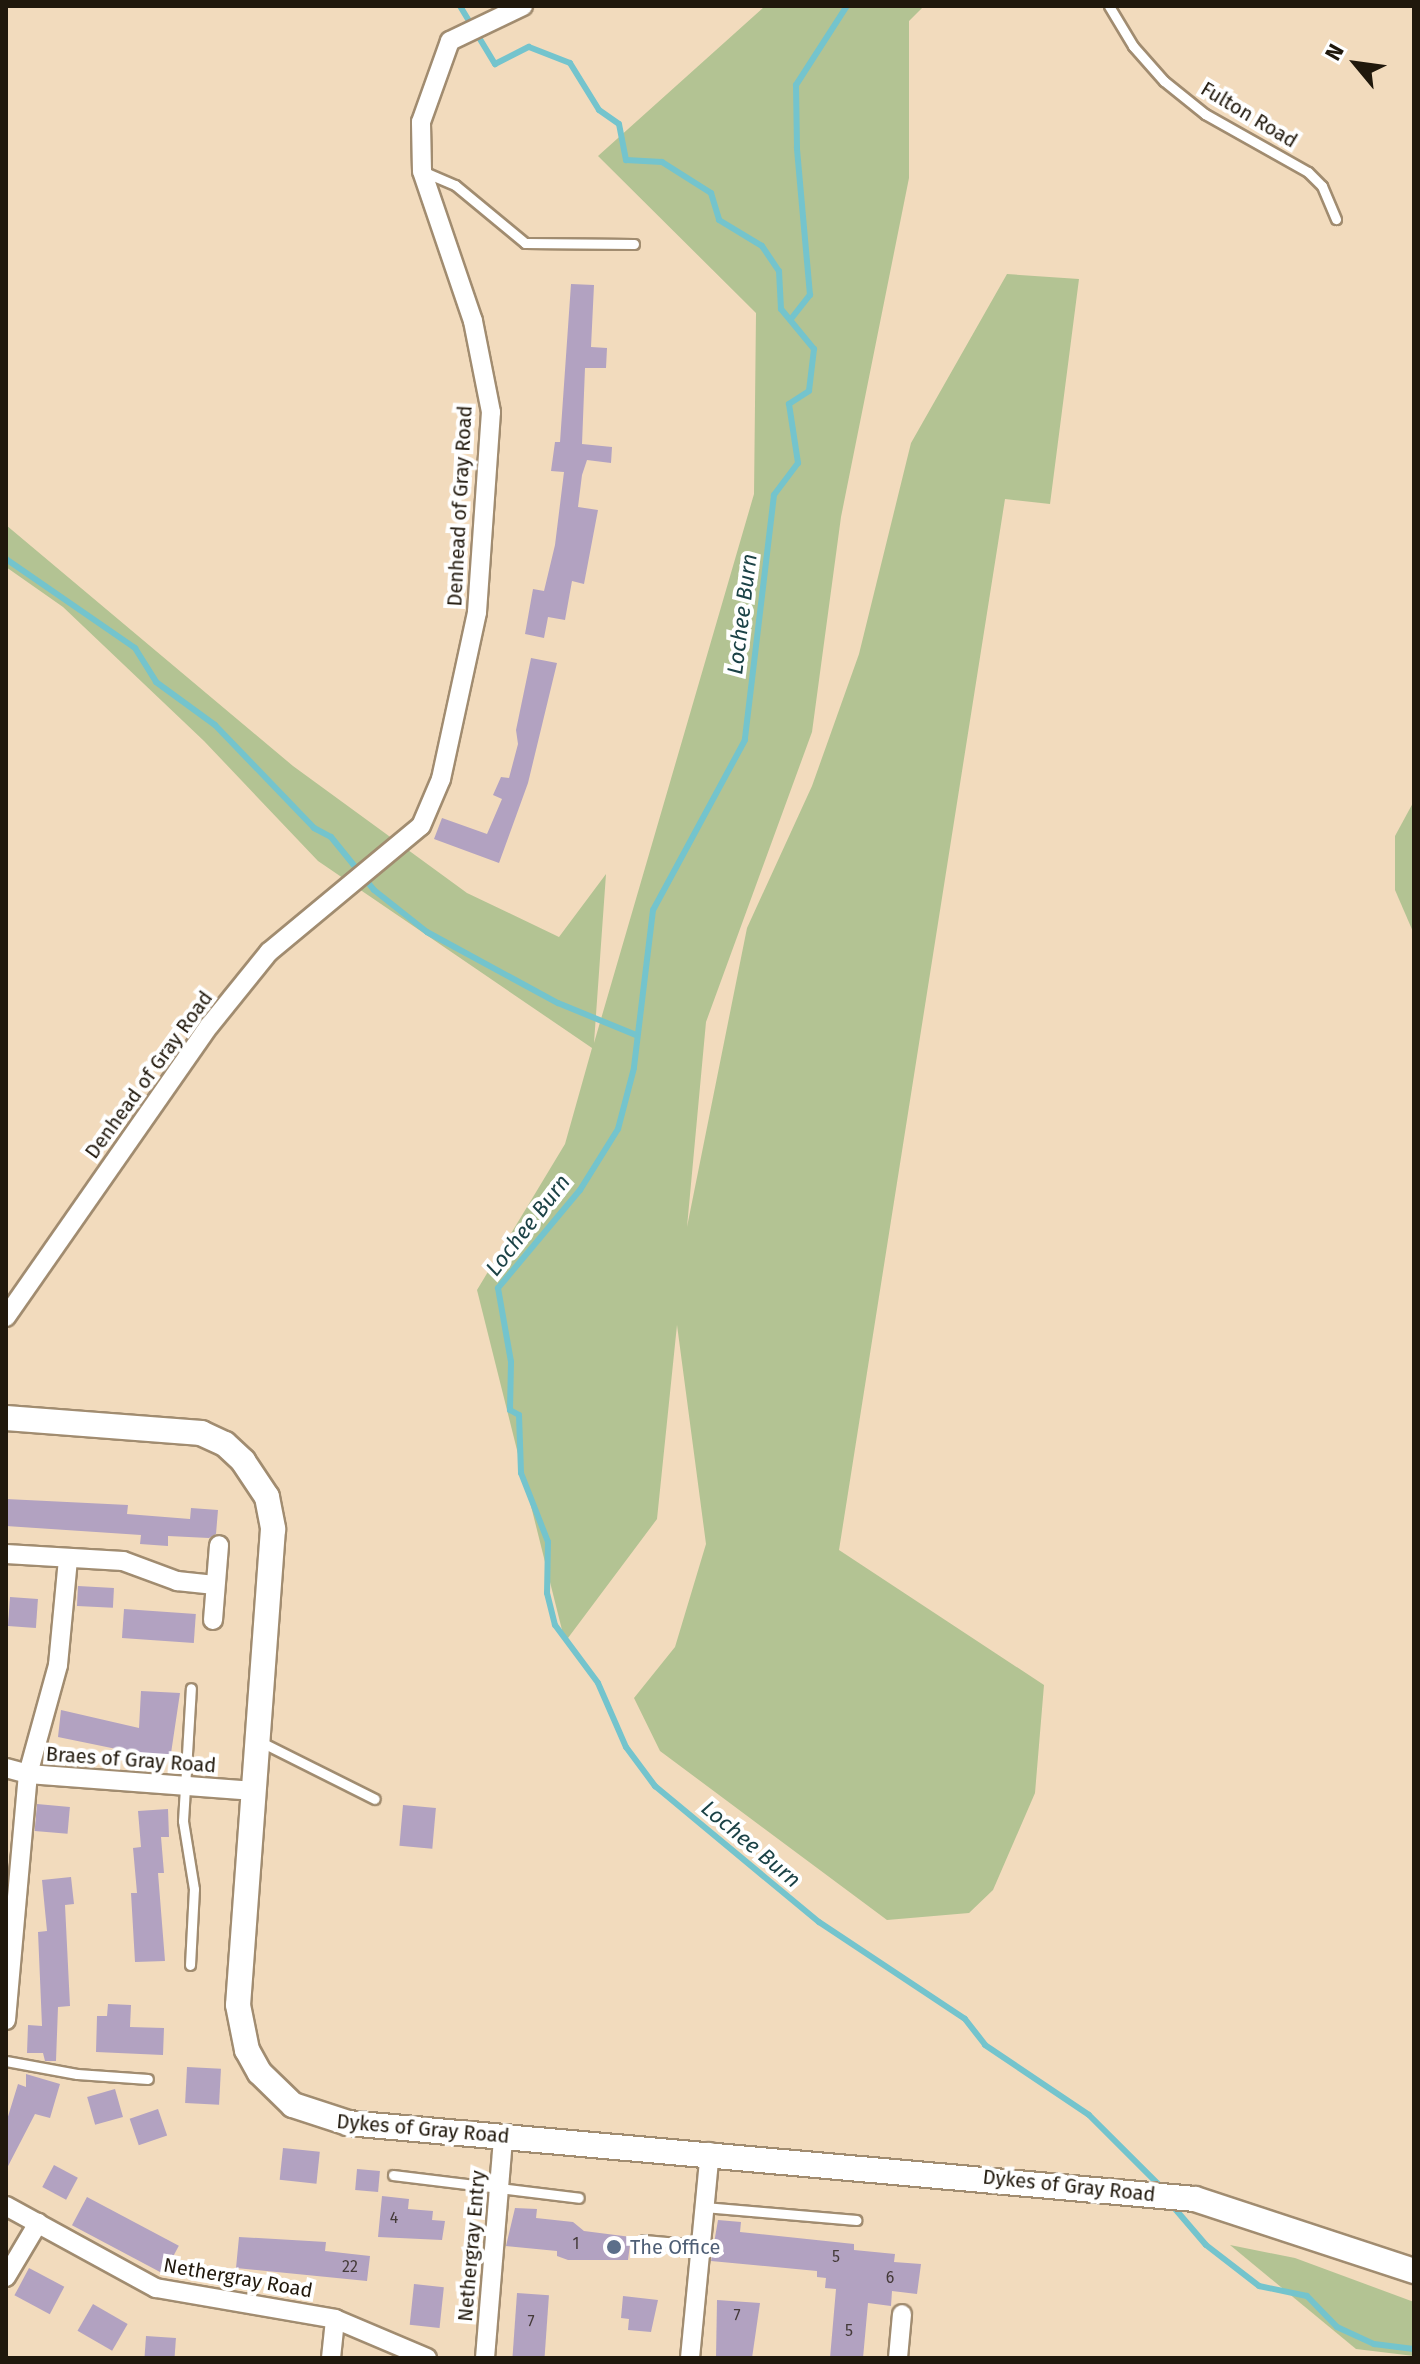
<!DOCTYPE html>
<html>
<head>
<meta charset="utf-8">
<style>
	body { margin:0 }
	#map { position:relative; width:1420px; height:2364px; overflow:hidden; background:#f2dbbd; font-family:"Fira Sans",sans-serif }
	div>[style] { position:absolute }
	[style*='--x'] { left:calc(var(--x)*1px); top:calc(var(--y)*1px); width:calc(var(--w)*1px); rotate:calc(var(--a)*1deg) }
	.green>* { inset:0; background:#b3c393 }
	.stream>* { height:6px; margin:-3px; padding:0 3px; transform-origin:3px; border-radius:3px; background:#74c4cd }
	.building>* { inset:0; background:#b2a2c1; transform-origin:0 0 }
	.roads { filter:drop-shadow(2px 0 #a18c70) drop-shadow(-2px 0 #a18c70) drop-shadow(0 2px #a18c70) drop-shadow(0 -2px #a18c70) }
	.service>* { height:9px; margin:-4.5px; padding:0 4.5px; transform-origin:4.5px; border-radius:4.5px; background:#fff }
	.minor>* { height:18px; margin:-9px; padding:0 9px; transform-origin:9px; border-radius:9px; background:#fff }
	.tertiary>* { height:24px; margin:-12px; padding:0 12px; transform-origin:12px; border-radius:12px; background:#fff }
	.dots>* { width:22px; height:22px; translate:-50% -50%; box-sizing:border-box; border:4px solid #fff; border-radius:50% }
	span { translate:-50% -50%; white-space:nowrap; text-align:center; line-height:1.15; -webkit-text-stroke:8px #fff; paint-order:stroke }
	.number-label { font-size:16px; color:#443a39 }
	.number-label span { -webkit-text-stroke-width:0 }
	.street-label { font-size:20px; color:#20180c }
	.service-label { font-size:20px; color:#4e5e75 }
	.left { translate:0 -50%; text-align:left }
	.water-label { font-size:22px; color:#1b4246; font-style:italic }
	.frame { position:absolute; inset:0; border:8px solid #20180c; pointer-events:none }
	.north { position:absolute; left:1316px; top:24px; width:80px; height:80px; -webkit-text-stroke:6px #fff; paint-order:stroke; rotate:299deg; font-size:22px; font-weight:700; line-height:32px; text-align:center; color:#20180c }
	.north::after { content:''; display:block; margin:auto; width:28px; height:36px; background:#20180c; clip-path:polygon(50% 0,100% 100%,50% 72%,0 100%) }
</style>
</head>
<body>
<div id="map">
	<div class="green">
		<div style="clip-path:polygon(765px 6px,924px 6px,909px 21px,909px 178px,841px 517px,812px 732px,706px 1022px,687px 1227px,747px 928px,812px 786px,859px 654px,911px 443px,1007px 274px,1079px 279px,1050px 504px,1005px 499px,839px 1550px,1044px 1685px,1035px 1793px,993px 1890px,969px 1913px,887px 1920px,660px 1751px,634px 1698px,675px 1647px,706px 1544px,677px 1325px,657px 1519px,565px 1642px,477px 1290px,565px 1144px,592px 1048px,318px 861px,204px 741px,63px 607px,6px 567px,6px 525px,293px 766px,467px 893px,559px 937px,606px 874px,594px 1043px,754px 494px,756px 313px,598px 156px)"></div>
		<div style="clip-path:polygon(1414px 801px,1414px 934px,1395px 890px,1395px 836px)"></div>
		<div style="clip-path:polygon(1230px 2245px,1295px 2258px,1414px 2302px,1414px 2356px,1356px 2349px)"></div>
	</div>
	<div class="stream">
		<div style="--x:460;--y:6;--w:68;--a:58.9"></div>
		<div style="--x:495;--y:64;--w:38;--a:-27"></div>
		<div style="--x:529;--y:47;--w:44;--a:21.3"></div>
		<div style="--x:570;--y:63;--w:55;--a:58.3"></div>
		<div style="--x:599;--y:110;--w:24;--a:35"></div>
		<div style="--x:619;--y:124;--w:37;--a:79"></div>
		<div style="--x:626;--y:160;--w:36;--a:3"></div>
		<div style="--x:662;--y:162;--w:58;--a:32.3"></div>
		<div style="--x:711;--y:193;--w:28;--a:73"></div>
		<div style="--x:719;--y:220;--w:50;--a:31.2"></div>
		<div style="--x:762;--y:246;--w:30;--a:56"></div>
		<div style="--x:779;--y:271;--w:38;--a:87"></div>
		<div style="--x:781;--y:309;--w:52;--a:50.5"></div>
		<div style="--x:814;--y:349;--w:42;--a:96.8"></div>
		<div style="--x:809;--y:391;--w:24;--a:147"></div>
		<div style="--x:789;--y:404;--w:60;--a:81.3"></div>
		<div style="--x:798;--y:463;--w:40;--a:127"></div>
		<div style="--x:774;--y:495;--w:247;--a:96.8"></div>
		<div style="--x:745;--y:740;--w:193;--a:118.4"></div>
		<div style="--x:653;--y:910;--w:159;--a:96.9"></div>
		<div style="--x:634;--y:1068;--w:63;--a:104.7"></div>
		<div style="--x:618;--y:1129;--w:72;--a:121.9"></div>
		<div style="--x:580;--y:1190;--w:128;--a:129.9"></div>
		<div style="--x:498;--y:1288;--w:75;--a:80"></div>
		<div style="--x:511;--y:1362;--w:48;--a:91.2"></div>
		<div style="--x:510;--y:1410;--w:10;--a:29"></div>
		<div style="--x:519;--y:1415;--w:58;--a:88"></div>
		<div style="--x:521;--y:1473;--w:74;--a:68.6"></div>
		<div style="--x:548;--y:1542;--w:51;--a:91.1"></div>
		<div style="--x:547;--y:1593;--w:33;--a:76"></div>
		<div style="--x:555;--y:1625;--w:72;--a:53.4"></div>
		<div style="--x:598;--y:1683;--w:70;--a:66.4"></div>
		<div style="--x:626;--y:1747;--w:49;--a:53.4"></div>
		<div style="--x:655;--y:1786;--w:213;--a:39.7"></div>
		<div style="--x:819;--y:1922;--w:175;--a:33.6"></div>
		<div style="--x:965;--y:2019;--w:33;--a:52"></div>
		<div style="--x:985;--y:2045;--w:125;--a:33.9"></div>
		<div style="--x:1089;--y:2115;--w:105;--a:45"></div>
		<div style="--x:791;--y:319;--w:31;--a:-52"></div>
		<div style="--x:810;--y:295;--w:148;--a:-95.1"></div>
		<div style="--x:797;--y:148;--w:63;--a:-90.9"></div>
		<div style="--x:796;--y:85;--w:94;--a:-57.2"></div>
		<div style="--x:6;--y:559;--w:157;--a:34.6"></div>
		<div style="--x:135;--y:648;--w:40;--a:58"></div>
		<div style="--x:156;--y:682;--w:73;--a:36.1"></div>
		<div style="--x:215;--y:725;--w:143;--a:46.1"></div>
		<div style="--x:314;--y:828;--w:19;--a:28"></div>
		<div style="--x:331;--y:837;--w:68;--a:50.9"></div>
		<div style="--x:374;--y:890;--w:68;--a:38.4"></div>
		<div style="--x:427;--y:932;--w:149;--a:28.5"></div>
		<div style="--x:558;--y:1003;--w:84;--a:22.3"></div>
		<div style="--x:1170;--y:2203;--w:55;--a:49.4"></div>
		<div style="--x:1206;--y:2245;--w:67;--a:37.7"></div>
		<div style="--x:1259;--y:2286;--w:49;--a:11.8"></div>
		<div style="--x:1307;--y:2296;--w:43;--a:45.9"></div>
		<div style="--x:1337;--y:2327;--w:41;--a:24.7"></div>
		<div style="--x:1374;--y:2344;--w:40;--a:7.1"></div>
	</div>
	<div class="building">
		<div style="clip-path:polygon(571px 284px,594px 285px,591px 347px,607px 348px,606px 368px,585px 368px,582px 444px,612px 447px,611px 463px,587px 460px,582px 475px,578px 507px,598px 510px,584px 584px,572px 581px,565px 620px,548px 617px,544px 638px,525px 634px,533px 589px,544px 591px,555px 545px,564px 472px,551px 471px,555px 442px,560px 442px)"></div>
		<div style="clip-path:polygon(531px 658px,557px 663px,528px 783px,499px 863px,434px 839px,442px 818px,487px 834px,502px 799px,493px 795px,501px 777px,509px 778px,518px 744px,516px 730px)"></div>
		<div style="clip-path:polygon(6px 1499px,128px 1505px,127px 1514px,190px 1519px,191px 1508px,218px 1510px,216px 1534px,209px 1538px,168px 1536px,168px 1546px,140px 1544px,141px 1535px,6px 1526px)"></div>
		<div style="left:78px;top:1586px;width:36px;height:20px;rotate:3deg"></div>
		<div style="left:10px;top:1597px;width:28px;height:29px;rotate:4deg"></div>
		<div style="left:124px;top:1609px;width:72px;height:29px;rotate:4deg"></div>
		<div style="clip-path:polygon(141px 1691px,180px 1693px,170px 1760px,58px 1737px,61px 1710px,139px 1728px)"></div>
		<div style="left:37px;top:1804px;width:33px;height:27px;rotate:5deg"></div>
		<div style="left:403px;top:1805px;width:33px;height:41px;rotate:5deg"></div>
		<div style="clip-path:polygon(168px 1809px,169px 1837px,161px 1837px,164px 1873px,158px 1873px,165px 1961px,135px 1962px,131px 1893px,137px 1893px,133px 1848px,141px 1847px,138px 1811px)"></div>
		<div style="clip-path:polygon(71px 1877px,74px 1904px,65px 1905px,70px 2006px,58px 2007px,56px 2061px,45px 2061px,43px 2053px,27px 2053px,28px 2025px,42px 2026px,38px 1932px,47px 1931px,42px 1880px)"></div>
		<div style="clip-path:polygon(108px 2004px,131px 2005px,130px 2027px,164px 2028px,163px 2055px,96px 2052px,97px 2016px,107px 2016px)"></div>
		<div style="left:187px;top:2067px;width:34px;height:36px;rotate:3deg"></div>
		<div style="clip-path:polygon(26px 2074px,60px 2084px,50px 2118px,35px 2114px,6px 2170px,6px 2123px,18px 2084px,26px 2087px)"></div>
		<div style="left:115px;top:2089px;width:29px;height:29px;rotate:74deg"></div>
		<div style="left:158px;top:2109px;width:28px;height:30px;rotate:71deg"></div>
		<div style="left:283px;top:2148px;width:37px;height:32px;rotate:6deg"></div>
		<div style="left:54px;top:2165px;width:27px;height:25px;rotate:28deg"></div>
		<div style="left:357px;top:2169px;width:23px;height:21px;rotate:5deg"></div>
		<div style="clip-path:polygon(382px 2196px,409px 2199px,408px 2209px,433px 2211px,432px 2220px,445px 2221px,442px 2240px,378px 2237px)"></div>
		<div style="left:87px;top:2197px;width:104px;height:32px;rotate:28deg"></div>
		<div style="clip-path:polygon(515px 2208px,537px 2209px,536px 2218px,573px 2222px,584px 2231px,631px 2237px,628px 2260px,568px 2260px,557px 2256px,557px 2251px,506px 2246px)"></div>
		<div style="clip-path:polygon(718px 2220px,741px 2222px,740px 2232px,854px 2244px,854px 2250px,895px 2254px,894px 2262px,921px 2264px,917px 2294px,892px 2291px,891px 2306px,868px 2303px,863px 2358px,830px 2358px,836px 2289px,825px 2288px,826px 2278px,817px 2277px,817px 2271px,711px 2261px)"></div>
		<div style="clip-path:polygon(239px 2237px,326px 2242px,325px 2251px,370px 2256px,367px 2281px,236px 2268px)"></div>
		<div style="left:29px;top:2268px;width:40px;height:31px;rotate:28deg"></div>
		<div style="left:414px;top:2284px;width:30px;height:41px;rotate:6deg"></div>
		<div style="left:517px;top:2293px;width:32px;height:65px;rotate:4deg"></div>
		<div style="clip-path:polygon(623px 2296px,658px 2300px,651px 2332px,628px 2330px,629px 2319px,621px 2318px)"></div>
		<div style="clip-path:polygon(717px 2300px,760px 2303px,752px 2358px,716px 2358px)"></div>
		<div style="left:93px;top:2304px;width:40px;height:31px;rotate:30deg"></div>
		<div style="left:146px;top:2336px;width:30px;height:22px;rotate:4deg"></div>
	</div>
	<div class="roads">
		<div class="service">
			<div style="--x:1109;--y:6;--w:47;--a:59"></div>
			<div style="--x:1133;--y:46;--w:47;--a:48.5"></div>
			<div style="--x:1164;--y:81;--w:53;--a:38.8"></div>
			<div style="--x:1205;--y:114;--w:118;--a:29.4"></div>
			<div style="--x:1308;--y:172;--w:20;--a:45"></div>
			<div style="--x:1322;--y:186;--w:36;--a:67"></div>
			<div style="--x:422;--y:171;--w:36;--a:23"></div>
			<div style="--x:455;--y:185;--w:91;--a:39.6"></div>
			<div style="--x:525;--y:243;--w:109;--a:0.5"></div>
			<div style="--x:261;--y:1742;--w:127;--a:26.6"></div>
			<div style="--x:190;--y:1965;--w:76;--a:-87"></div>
			<div style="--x:194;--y:1889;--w:69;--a:-99.2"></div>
			<div style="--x:183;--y:1821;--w:133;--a:-86.6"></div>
			<div style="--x:6;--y:2061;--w:72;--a:10.4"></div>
			<div style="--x:77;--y:2074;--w:71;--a:4"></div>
			<div style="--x:393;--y:2175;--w:187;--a:7"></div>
			<div style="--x:704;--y:2207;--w:153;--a:4.9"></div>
			<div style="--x:644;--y:2240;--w:56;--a:5.1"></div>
		</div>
		<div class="minor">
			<div style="--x:6;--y:1317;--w:356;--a:-55.1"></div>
			<div style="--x:210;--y:1025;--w:94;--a:-51.1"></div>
			<div style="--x:269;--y:952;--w:197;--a:-39.7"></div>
			<div style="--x:421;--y:826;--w:51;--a:-66.9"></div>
			<div style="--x:441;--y:779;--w:171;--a:-77.8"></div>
			<div style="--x:477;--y:612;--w:200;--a:-86"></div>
			<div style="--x:491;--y:412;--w:93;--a:-101.2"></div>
			<div style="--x:473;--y:321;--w:158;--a:-108.8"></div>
			<div style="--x:422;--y:171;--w:49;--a:-91.2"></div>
			<div style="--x:421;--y:122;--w:86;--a:-70.3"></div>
			<div style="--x:450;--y:41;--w:81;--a:-25.6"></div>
			<div style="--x:6;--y:1554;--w:117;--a:3.4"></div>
			<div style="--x:123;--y:1561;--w:58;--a:20.3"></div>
			<div style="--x:177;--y:1581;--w:38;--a:6"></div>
			<div style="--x:213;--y:1620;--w:75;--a:-85.4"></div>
			<div style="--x:6;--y:1768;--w:23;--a:15"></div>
			<div style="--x:28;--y:1774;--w:227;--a:4.3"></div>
			<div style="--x:6;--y:2020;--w:247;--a:-84.9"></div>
			<div style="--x:28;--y:1774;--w:113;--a:-74.6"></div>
			<div style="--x:58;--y:1665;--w:106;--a:-84.6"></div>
			<div style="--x:6;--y:2206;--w:171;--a:28.7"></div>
			<div style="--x:156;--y:2288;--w:182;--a:9.8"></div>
			<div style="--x:335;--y:2319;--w:100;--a:23"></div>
			<div style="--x:6;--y:2277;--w:63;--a:-59.3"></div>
			<div style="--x:331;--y:2358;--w:39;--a:-84"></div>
			<div style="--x:485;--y:2358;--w:222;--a:-85.3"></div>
			<div style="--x:690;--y:2358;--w:207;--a:-84.5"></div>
			<div style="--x:898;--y:2358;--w:44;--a:-84.8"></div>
		</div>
		<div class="tertiary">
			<div style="--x:6;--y:1418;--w:196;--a:4.4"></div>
			<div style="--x:201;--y:1433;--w:26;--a:25"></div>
			<div style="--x:225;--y:1444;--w:25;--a:43"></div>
			<div style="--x:243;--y:1461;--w:43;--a:56.3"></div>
			<div style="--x:267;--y:1497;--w:33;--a:79"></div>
			<div style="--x:273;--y:1529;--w:477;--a:94.2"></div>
			<div style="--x:238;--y:2005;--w:46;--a:78.7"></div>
			<div style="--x:247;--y:2050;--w:26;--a:61"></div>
			<div style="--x:260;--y:2073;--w:46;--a:44.1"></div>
			<div style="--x:293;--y:2105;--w:58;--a:18.1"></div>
			<div style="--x:348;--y:2123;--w:850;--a:5.13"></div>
			<div style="--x:1195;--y:2199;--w:231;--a:18.2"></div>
		</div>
	</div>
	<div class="dots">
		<div style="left:614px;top:2247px;background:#5c6f8a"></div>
	</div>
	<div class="number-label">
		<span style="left:394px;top:2218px">4</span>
		<span style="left:576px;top:2244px">1</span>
		<span style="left:836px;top:2257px">5</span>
		<span style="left:350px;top:2267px">22</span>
		<span style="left:890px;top:2278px">6</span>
		<span style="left:737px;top:2316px">7</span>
		<span style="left:531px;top:2322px">7</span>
		<span style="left:849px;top:2331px">5</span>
	</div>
	<div class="street-label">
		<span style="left:1249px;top:115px;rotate:31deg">Fulton Road</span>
		<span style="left:460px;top:506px;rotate:-87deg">Denhead of Gray Road</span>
		<span style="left:149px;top:1075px;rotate:-54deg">Denhead of Gray Road</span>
		<span style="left:131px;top:1760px;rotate:4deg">Braes of Gray Road</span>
		<span style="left:423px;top:2129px;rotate:5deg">Dykes of Gray Road</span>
		<span style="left:1069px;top:2186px;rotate:6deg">Dykes of Gray Road</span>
		<span style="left:472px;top:2246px;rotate:-85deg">Nethergray Entry</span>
		<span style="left:238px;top:2278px;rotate:10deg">Nethergray Road</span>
	</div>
	<div class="service-label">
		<span class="left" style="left:630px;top:2247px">The Office</span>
	</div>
	<div class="water-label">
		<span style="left:742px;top:614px;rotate:-83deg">Lochee Burn</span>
		<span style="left:528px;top:1225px;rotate:-52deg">Lochee Burn</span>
		<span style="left:751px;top:1844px;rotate:40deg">Lochee Burn</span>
	</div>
	<div class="frame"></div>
	<div class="north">N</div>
</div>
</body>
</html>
